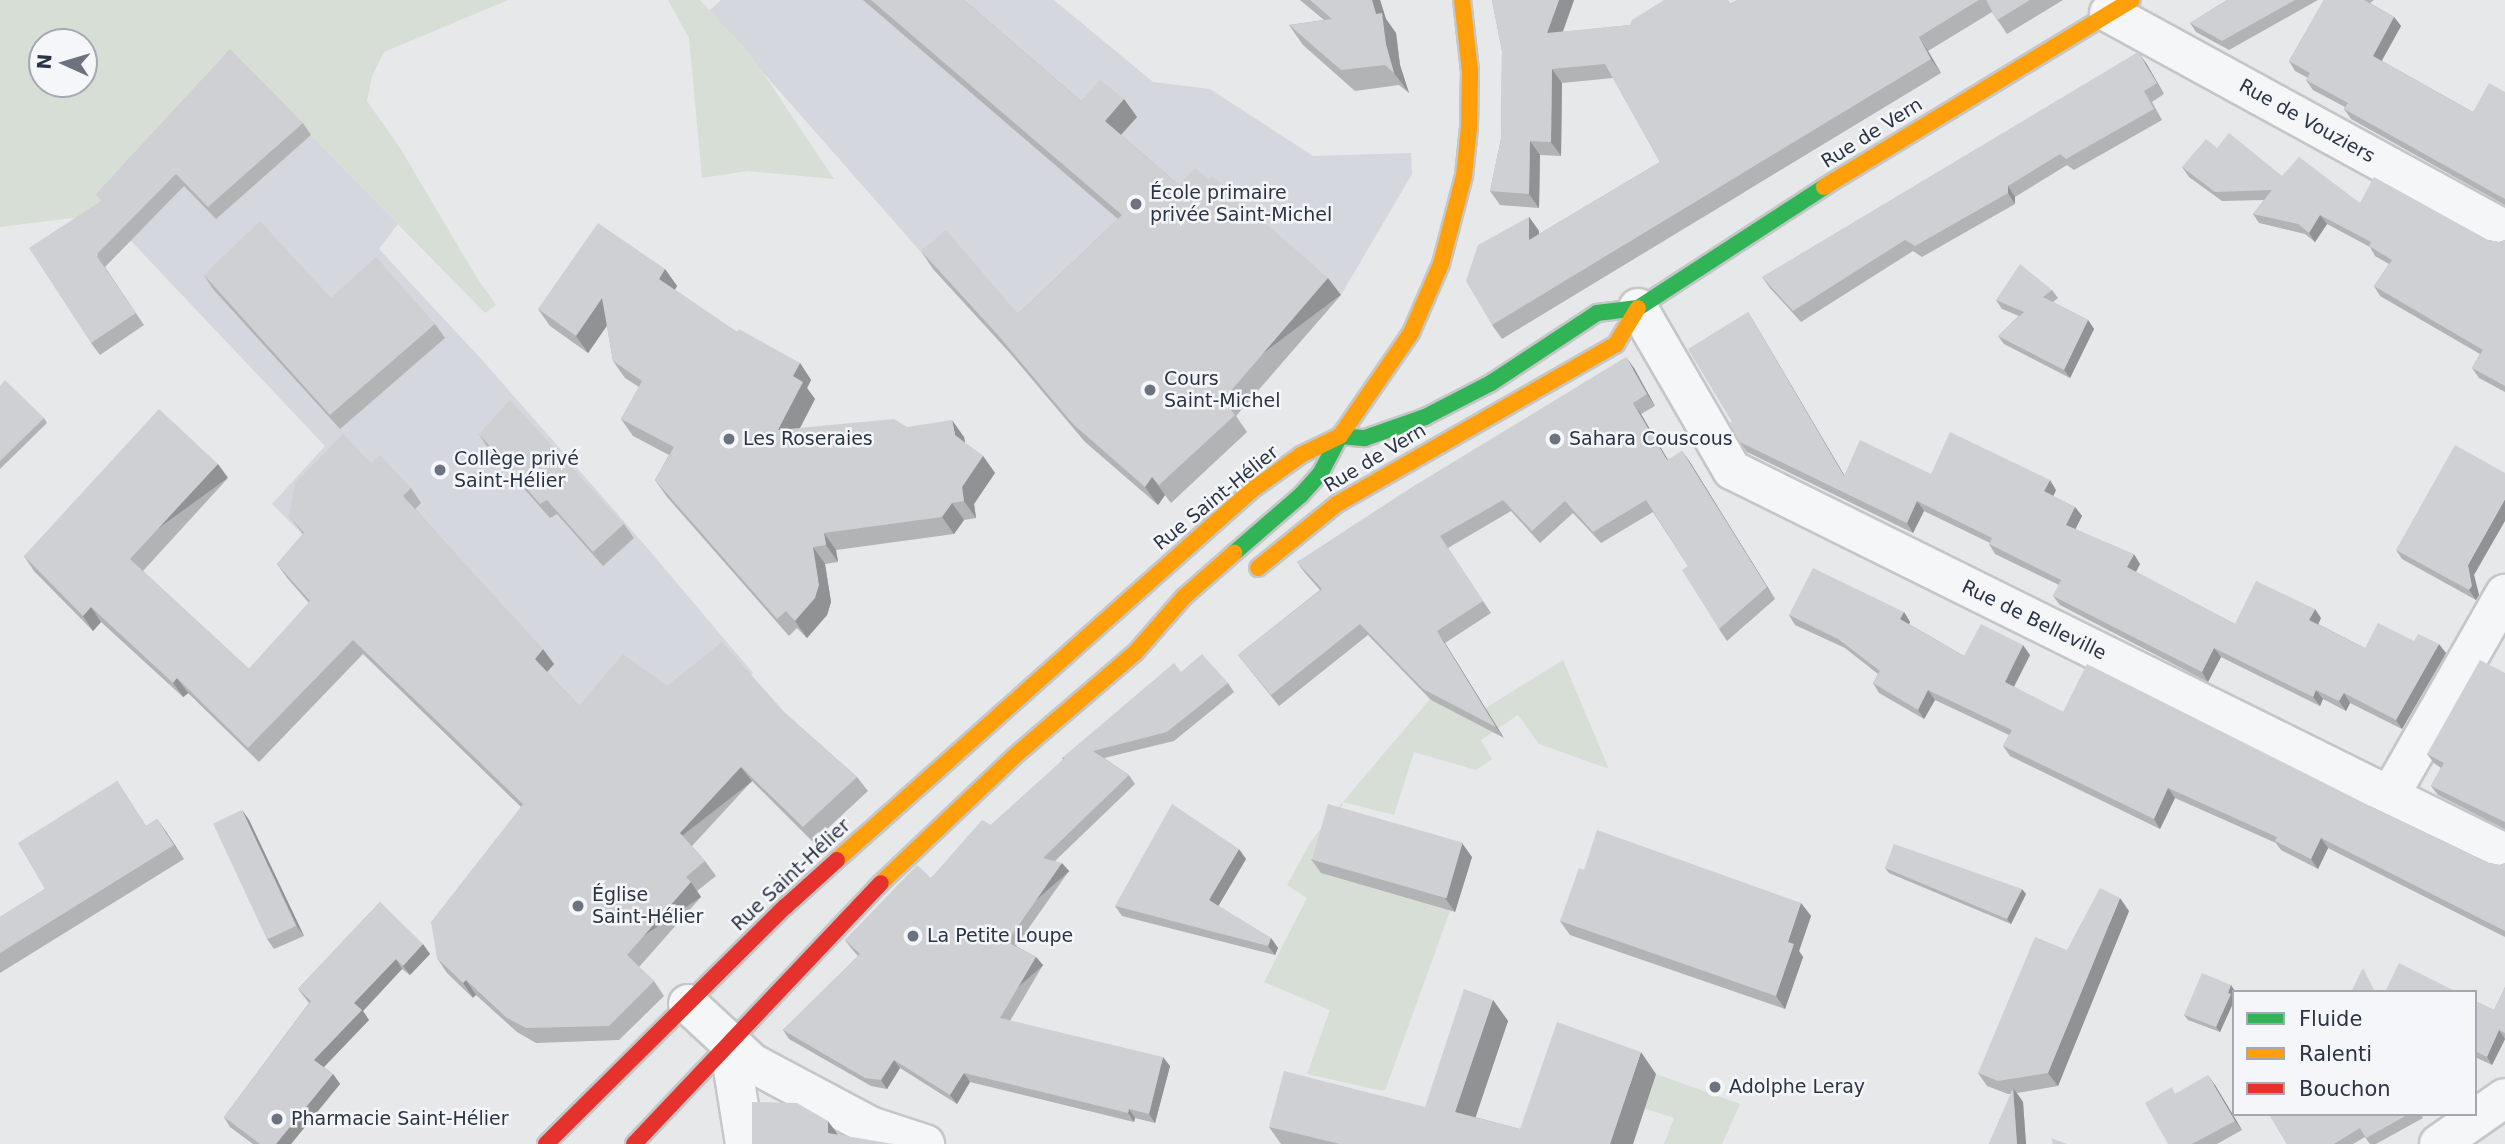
<!DOCTYPE html>
<html>
<head>
<meta charset="utf-8">
<style>
	body { margin:0 }
	#map { position:relative; width:2505px; height:1144px; overflow:hidden; background:#e6e8ea; font-family:"DejaVu Sans",sans-serif }
	div>[style] { position:absolute }
	[style*='--x'] { left:calc(var(--x)*1px); top:calc(var(--y)*1px); width:calc(var(--w)*1px); rotate:calc(var(--a)*1deg) }
	.built>* { inset:0; background:#d4d7dd }
	.green>* { inset:0; background:#d6ded6 }
	.roads { filter:drop-shadow(2px 0 #c4c6c8) drop-shadow(-2px 0 #c4c6c8) drop-shadow(0 2px #c4c6c8) drop-shadow(0 -2px #c4c6c8) }
	.street>* { height:38px; margin:-19px; padding:0 19px; transform-origin:19px; border-radius:19px; background:#f5f6f7 }
	.fast>* { height:16px; margin:-8px; padding:0 8px; transform-origin:8px; border-radius:8px; background:#30b455 }
	.slow>* { height:16px; margin:-8px; padding:0 8px; transform-origin:8px; border-radius:8px; background:#ff9f0a }
	.jam>* { height:16px; margin:-8px; padding:0 8px; transform-origin:8px; border-radius:8px; background:#e5322d }
	.wall>* { inset:0; background:#b1b3b5 }
	.shaded-wall>* { inset:0; background:#909294; transform-origin:0 0 }
	.building>* { inset:0; background:#ced0d3; transform-origin:0 0 }
	.dots>* { width:19px; height:19px; translate:-50% -50%; box-sizing:border-box; border:4px solid #f4f6f9; border-radius:50% }
	span { translate:-50% -50%; white-space:nowrap; text-align:center; line-height:1.15; -webkit-text-stroke:5px #f4f6f9; paint-order:stroke }
	.street-label { font-size:19px; color:#2b3445 }
	.poi-label { font-size:19px; color:#2b3445 }
	.left { translate:0 -50%; text-align:left }
	.legend { position:absolute; left:2232px; top:990px; width:245px; height:126px; box-sizing:border-box; background:#f4f6f9; border:2px solid #a4a8b1; margin:0; padding:9px 12px; list-style:none; font-size:21px; color:#2b3445 }
	.legend li { display:flex; align-items:center; gap:14px; height:35px }
	.legend b { width:35px; border:2px solid #a4a8b1 }
	.north { position:absolute; left:28px; top:28px; width:70px; height:70px; box-sizing:border-box; background:#f4f6f9; border:2px solid #a4a8b1; border-radius:50%; rotate:274deg; font-size:19px; font-weight:700; line-height:28px; text-align:center; color:#2b3445 }
	.north::after { content:''; display:block; margin:auto; width:24px; height:32px; background:#6c737f; clip-path:polygon(50% 0,100% 100%,50% 72%,0 100%) }
</style>
</head>
<body>
<div id="map">
	<div class="built">
		<div style="clip-path:polygon(721px 0,1054px 0,1153px 82px,1210px 89px,1313px 156px,1411px 153px,1412px 174px,1341px 295px,1283px 361px,1031px 332px,1008px 351px,709px 11px)"></div>
		<div style="clip-path:polygon(239px 62px,398px 224px,379px 249px,482px 360px,643px 543px,753px 673px,750px 676px,550px 772px,518px 804px,382px 672px,366px 652px,315px 547px,272px 504px,325px 446px,131px 241px,105px 206px)"></div>
	</div>
	<div class="green">
		<div style="clip-path:polygon(evenodd,0 0,508px 0,384px 52px,372px 76px,367px 101px,400px 148px,477px 278px,496px 305px,485px 313px,239px 62px,97px 215px,0 227px,0 0,42px 42px,84px 42px,84px 84px,42px 84px,42px 42px)"></div>
		<div style="clip-path:polygon(668px 0,700px 0,749px 52px,834px 179px,748px 171px,702px 178px,689px 38px)"></div>
		<div style="clip-path:polygon(1563px 660px,1609px 769px,1539px 744px,1518px 715px,1481px 740px,1492px 759px,1476px 770px,1414px 752px,1394px 815px,1343px 802px,1321px 873px,1450px 911px,1386px 1088px,1383px 1091px,1307px 1074px,1330px 1010px,1264px 982px,1307px 898px,1287px 885px,1311px 841px,1343px 802px,1430px 699px,1468px 719px)"></div>
		<div style="clip-path:polygon(1656px 1074px,1740px 1104px,1722px 1144px,1664px 1144px,1674px 1118px,1644px 1108px)"></div>
	</div>
	<div class="roads">
		<div class="street">
			<div style="--x:2109;--y:13;--w:452;--a:28.7"></div>
			<div style="--x:1638;--y:308;--w:187;--a:59.9"></div>
			<div style="--x:1732;--y:470;--w:863;--a:26.36"></div>
			<div style="--x:2389;--y:797;--w:234;--a:-60.3"></div>
			<div style="--x:688;--y:1004;--w:87;--a:42.7"></div>
			<div style="--x:752;--y:1063;--w:134;--a:28.1"></div>
			<div style="--x:870;--y:1126;--w:58;--a:18.1"></div>
			<div style="--x:729;--y:1044;--w:101;--a:80.9"></div>
			<div style="--x:2439;--y:1144;--w:80;--a:-34.9"></div>
		</div>
		<div class="fast">
			<div style="--x:1340;--y:436;--w:25;--a:5"></div>
			<div style="--x:1365;--y:438;--w:64;--a:-19.3"></div>
			<div style="--x:1425;--y:417;--w:74;--a:-27.3"></div>
			<div style="--x:1491;--y:383;--w:127;--a:-33.4"></div>
			<div style="--x:1597;--y:313;--w:41;--a:-7"></div>
			<div style="--x:1638;--y:308;--w:222;--a:-33"></div>
			<div style="--x:1234;--y:553;--w:89;--a:-40.9"></div>
			<div style="--x:1301;--y:495;--w:28;--a:-48"></div>
			<div style="--x:1320;--y:474;--w:43;--a:-62.2"></div>
		</div>
		<div class="slow">
			<div style="--x:1824;--y:187;--w:360;--a:-31.3"></div>
			<div style="--x:1340;--y:436;--w:125;--a:-55.4"></div>
			<div style="--x:1411;--y:333;--w:75;--a:-66.5"></div>
			<div style="--x:1441;--y:264;--w:91;--a:-75.4"></div>
			<div style="--x:1464;--y:176;--w:48;--a:-84.1"></div>
			<div style="--x:1469;--y:128;--w:57;--a:-89"></div>
			<div style="--x:1470;--y:71;--w:71;--a:-96.4"></div>
			<div style="--x:1258;--y:568;--w:102;--a:-39"></div>
			<div style="--x:1337;--y:504;--w:322;--a:-29.8"></div>
			<div style="--x:1616;--y:344;--w:42;--a:-58.6"></div>
			<div style="--x:837;--y:860;--w:556;--a:-41.72"></div>
			<div style="--x:1252;--y:490;--w:60;--a:-35.5"></div>
			<div style="--x:1301;--y:455;--w:43;--a:-26"></div>
			<div style="--x:881;--y:883;--w:187;--a:-43.5"></div>
			<div style="--x:1017;--y:754;--w:155;--a:-40.6"></div>
			<div style="--x:1135;--y:653;--w:74;--a:-48.8"></div>
			<div style="--x:1184;--y:597;--w:67;--a:-41.3"></div>
		</div>
		<div class="jam">
			<div style="--x:546;--y:1144;--w:337;--a:-44.8"></div>
			<div style="--x:785;--y:907;--w:70;--a:-42.1"></div>
			<div style="--x:634;--y:1144;--w:359;--a:-46.6"></div>
		</div>
	</div>
	<div class="wall">
		<div style="clip-path:polygon(863px 0,964px 0,1081px 101px,1124px 99px,1137px 117px,1121px 135px,1179px 185px,1328px 278px,1341px 295px,1236px 416px,1247px 432px,1171px 503px,1165px 495px,1158px 505px,1085px 442px,1009px 352px,933px 269px,921px 251px,1018px 314px,1118px 219px)"></div>
		<div style="clip-path:polygon(1300px 0,1380px 0,1386px 19px,1396px 33px,1400px 65px,1409px 93px,1399px 85px,1355px 91px,1303px 45px,1289px 25px,1324px 20px)"></div>
		<div style="clip-path:polygon(1492px 0,1574px 0,1563px 32px,1630px 25px,1732px 3px,1737px 0,2063px 0,2007px 34px,1992px 12px,1928px 51px,1941px 73px,1502px 339px,1492px 325px,1529px 217px,1539px 231px,1539px 234px,1660px 162px,1613px 78px,1562px 83px,1561px 156px,1540px 155px,1539px 208px,1500px 205px,1490px 191px,1501px 139px,1502px 51px)"></div>
		<div style="clip-path:polygon(2227px 0,2318px 0,2229px 50px,2196px 32px,2190px 23px)"></div>
		<div style="clip-path:polygon(2324px 0,2374px 0,2370px 3px,2394px 17px,2401px 26px,2382px 61px,2473px 112px,2505px 92px,2505px 205px,2351px 119px,2344px 109px,2345px 107px,2313px 90px,2306px 80px,2308px 78px,2295px 71px,2289px 61px)"></div>
		<div style="clip-path:polygon(2146px 63px,2164px 94px,2152px 102px,2162px 120px,2074px 170px,2067px 165px,2015px 197px,2015px 204px,1922px 257px,1913px 251px,1801px 322px,1770px 288px,1762px 277px)"></div>
		<div style="clip-path:polygon(303px 123px,311px 135px,216px 219px,184px 186px,105px 267px,144px 325px,100px 355px,91px 343px,101px 201px)"></div>
		<div style="clip-path:polygon(2217px 148px,2282px 176px,2360px 203px,2488px 240px,2499px 242px,2505px 240px,2505px 392px,2479px 378px,2472px 368px,2480px 354px,2380px 296px,2374px 286px,2389px 264px,2375px 256px,2370px 247px,2327px 224px,2315px 242px,2305px 234px,2259px 223px,2253px 214px,2264px 200px,2222px 201px,2189px 177px,2182px 167px)"></div>
		<div style="clip-path:polygon(665px 269px,677px 286px,675px 290px,737px 332px,800px 363px,811px 380px,807px 388px,815px 399px,800px 428px,907px 427px,964px 437px,965px 443px,983px 456px,995px 473px,974px 504px,976px 518px,964px 520px,954px 534px,836px 550px,838px 562px,825px 564px,831px 602px,827px 615px,807px 638px,797px 628px,789px 636px,667px 497px,655px 480px,669px 455px,633px 436px,621px 419px,639px 387px,625px 378px,613px 361px,607px 326px,588px 353px,550px 326px,538px 309px)"></div>
		<div style="clip-path:polygon(204px 275px,331px 298px,435px 324px,445px 338px,340px 429px,213px 289px)"></div>
		<div style="clip-path:polygon(2052px 290px,2058px 298px,2053px 302px,2088px 320px,2094px 329px,2070px 378px,2004px 344px,1998px 336px,2019px 316px,2002px 309px,1996px 300px)"></div>
		<div style="clip-path:polygon(1748px 312px,1844px 475px,1931px 474px,2056px 490px,2053px 496px,2075px 507px,2082px 516px,2075px 529px,2140px 564px,2136px 572px,2235px 624px,2321px 618px,2318px 624px,2365px 648px,2414px 641px,2446px 653px,2402px 729px,2350px 703px,2346px 711px,2323px 699px,2320px 706px,2221px 657px,2208px 682px,2060px 605px,2053px 596px,2059px 585px,1995px 554px,1989px 544px,1990px 543px,1924px 511px,1913px 533px,1747px 452px,1740px 442px,1732px 422px)"></div>
		<div style="clip-path:polygon(1634px 368px,1655px 406px,1641px 414px,1668px 460px,1682px 451px,1775px 599px,1727px 641px,1719px 629px,1688px 566px,1653px 512px,1601px 543px,1573px 513px,1540px 543px,1511px 511px,1448px 548px,1491px 613px,1445px 643px,1504px 738px,1431px 700px,1368px 635px,1279px 706px,1238px 655px,1320px 590px,1305px 573px,1297px 562px)"></div>
		<div style="clip-path:polygon(0 386px,44px 418px,47px 423px,0 469px)"></div>
		<div style="clip-path:polygon(479px 434px,624px 524px,634px 538px,603px 566px,557px 514px,550px 518px,488px 448px)"></div>
		<div style="clip-path:polygon(371px 463px,411px 488px,421px 503px,415px 509px,554px 664px,547px 672px,579px 706px,667px 686px,786px 714px,857px 777px,868px 791px,813px 842px,752px 781px,692px 846px,705px 861px,716px 876px,697px 891px,701px 897px,639px 967px,654px 981px,664px 996px,619px 1040px,536px 1043px,517px 1032px,476px 995px,473px 998px,447px 973px,437px 958px,521px 807px,363px 654px,259px 762px,188px 693px,183px 697px,101px 622px,93px 631px,34px 571px,24px 556px,228px 478px,143px 571px,249px 669px,309px 603px,288px 579px,277px 564px,303px 534px,289px 516px)"></div>
		<div style="clip-path:polygon(2396px 550px,2474px 575px,2479px 595px,2476px 600px,2402px 559px)"></div>
		<div style="clip-path:polygon(1904px 612px,1910px 622px,1909px 624px,1964px 656px,2030px 655px,2014px 687px,2063px 712px,2372px 807px,2489px 863px,2500px 865px,2505px 863px,2505px 937px,2328px 848px,2318px 869px,2281px 850px,2276px 843px,2175px 798px,2160px 829px,2010px 756px,2003px 746px,2009px 735px,1935px 700px,1924px 719px,1879px 693px,1873px 683px,1878px 674px,1845px 648px,1795px 625px,1789px 615px)"></div>
		<div style="clip-path:polygon(1181px 672px,1228px 683px,1234px 692px,1174px 741px,1104px 758px,1129px 775px,1135px 784px,1055px 861px,1069px 871px,1016px 946px,1036px 957px,1043px 965px,1010px 1021px,1170px 1066px,1155px 1123px,1135px 1118px,1134px 1122px,970px 1082px,957px 1104px,900px 1068px,887px 1089px,871px 1086px,789px 1039px,783px 1030px,858px 956px,851px 948px,845px 940px,931px 878px,991px 825px,1063px 760px,1062px 758px)"></div>
		<div style="clip-path:polygon(2505px 673px,2505px 829px,2438px 795px,2431px 786px,2441px 768px,2434px 763px,2427px 754px)"></div>
		<div style="clip-path:polygon(117px 781px,146px 826px,157px 819px,184px 859px,0 973px,0 917px,45px 889px)"></div>
		<div style="clip-path:polygon(242px 810px,249px 820px,304px 936px,274px 949px,267px 939px)"></div>
		<div style="clip-path:polygon(1472px 857px,1455px 912px,1321px 873px,1311px 859px)"></div>
		<div style="clip-path:polygon(1246px 859px,1218px 906px,1271px 938px,1278px 948px,1275px 955px,1122px 916px,1115px 906px)"></div>
		<div style="clip-path:polygon(1885px 868px,2026px 894px,2011px 924px,1889px 873px)"></div>
		<div style="clip-path:polygon(1584px 870px,1801px 903px,1811px 916px,1799px 951px,1803px 957px,1785px 1009px,1570px 935px,1560px 921px)"></div>
		<div style="clip-path:polygon(380px 902px,430px 954px,410px 975px,402px 969px,363px 1011px,369px 1020px,324px 1067px,333px 1074px,340px 1084px,291px 1144px,253px 1144px,230px 1127px,224px 1117px,309px 1003px,298px 989px)"></div>
		<div style="clip-path:polygon(2129px 911px,2058px 1086px,2017px 1093px,2023px 1102px,2026px 1144px,1989px 1144px,2011px 1094px,2008px 1094px,1987px 1086px,1978px 1073px,2067px 950px)"></div>
		<div style="clip-path:polygon(2231px 985px,2234px 990px,2232px 996px,2234px 1001px,2220px 1032px,2188px 1020px,2184px 1015px)"></div>
		<div style="clip-path:polygon(2505px 987px,2505px 1039px,2492px 1065px,2475px 1057px,2475px 1001px,2494px 1010px)"></div>
		<div style="clip-path:polygon(1493px 1000px,1508px 1021px,1475px 1117px,1520px 1129px,1656px 1074px,1633px 1144px,1281px 1144px,1269px 1127px,1425px 1107px)"></div>
		<div style="clip-path:polygon(2215px 1085px,2242px 1130px,2217px 1144px,2168px 1144px,2176px 1093px)"></div>
		<div style="clip-path:polygon(2269px 1114px,2421px 1114px,2423px 1118px,2376px 1144px,2370px 1144px,2365px 1137px,2353px 1144px,2287px 1144px)"></div>
	</div>
	<div class="shaded-wall">
		<div style="clip-path:polygon(1372px 0,1380px 0,1386px 19px,1396px 33px,1400px 65px,1409px 93px,1394px 73px)"></div>
		<div style="clip-path:polygon(1559px 0,1574px 0,1557px 47px,1547px 33px)"></div>
		<div style="clip-path:polygon(2394px 17px,2401px 26px,2379px 65px,2373px 56px)"></div>
		<div style="clip-path:polygon(1919px 37px,1928px 51px,1941px 73px,1931px 59px)"></div>
		<div style="clip-path:polygon(2138px 52px,2146px 63px,2164px 94px,2157px 83px)"></div>
		<div style="clip-path:polygon(1552px 69px,1562px 83px,1561px 156px,1551px 142px)"></div>
		<div style="clip-path:polygon(1124px 99px,1137px 117px,1117px 139px,1105px 121px)"></div>
		<div style="clip-path:polygon(1530px 141px,1540px 155px,1539px 208px,1529px 194px)"></div>
		<div style="clip-path:polygon(2008px 186px,2015px 197px,2015px 204px,2008px 193px)"></div>
		<div style="clip-path:polygon(2320px 215px,2327px 224px,2315px 242px,2309px 233px)"></div>
		<div style="clip-path:polygon(1529px 217px,1539px 231px,1538px 254px,1529px 240px)"></div>
		<div style="clip-path:polygon(665px 269px,677px 286px,671px 296px,659px 279px)"></div>
		<div style="left:1328px;top:278px;width:21px;height:161px;rotate:53deg"></div>
		<div style="clip-path:polygon(602px 298px,614px 315px,588px 353px,576px 336px)"></div>
		<div style="clip-path:polygon(1748px 312px,1754px 322px,1850px 485px,1844px 476px)"></div>
		<div style="clip-path:polygon(2088px 320px,2094px 329px,2070px 378px,2064px 370px)"></div>
		<div style="clip-path:polygon(1626px 357px,1634px 368px,1655px 406px,1647px 394px)"></div>
		<div style="clip-path:polygon(800px 363px,811px 380px,807px 388px,815px 399px,790px 447px,778px 430px,793px 376px)"></div>
		<div style="clip-path:polygon(1633px 403px,1641px 414px,1675px 472px,1667px 460px)"></div>
		<div style="clip-path:polygon(952px 420px,964px 437px,967px 452px,955px 435px)"></div>
		<div style="clip-path:polygon(1682px 451px,1690px 462px,1775px 599px,1767px 587px)"></div>
		<div style="clip-path:polygon(983px 456px,995px 473px,974px 504px,976px 518px,964px 501px,962px 487px)"></div>
		<div style="left:218px;top:464px;width:17px;height:129px;rotate:54deg"></div>
		<div style="clip-path:polygon(1152px 477px,1165px 495px,1158px 505px,1145px 487px)"></div>
		<div style="clip-path:polygon(2050px 480px,2056px 490px,2051px 501px,2044px 491px)"></div>
		<div style="clip-path:polygon(2505px 499px,2505px 521px,2474px 575px,2479px 595px,2476px 600px,2469px 590px,2468px 565px)"></div>
		<div style="clip-path:polygon(1917px 501px,1924px 511px,1913px 533px,1907px 523px)"></div>
		<div style="clip-path:polygon(952px 503px,964px 520px,954px 534px,942px 517px)"></div>
		<div style="clip-path:polygon(2075px 507px,2082px 516px,2073px 534px,2066px 525px)"></div>
		<div style="clip-path:polygon(824px 533px,836px 550px,838px 562px,826px 545px)"></div>
		<div style="clip-path:polygon(813px 547px,825px 564px,831px 602px,827px 615px,807px 638px,795px 621px)"></div>
		<div style="clip-path:polygon(2134px 554px,2140px 564px,2133px 577px,2127px 567px)"></div>
		<div style="clip-path:polygon(91px 607px,101px 622px,93px 631px,83px 616px)"></div>
		<div style="clip-path:polygon(2315px 609px,2321px 618px,2316px 629px,2309px 620px)"></div>
		<div style="clip-path:polygon(1904px 612px,1910px 622px,1907px 628px,1900px 619px)"></div>
		<div style="clip-path:polygon(1437px 631px,1445px 643px,1504px 738px,1496px 727px)"></div>
		<div style="clip-path:polygon(2439px 644px,2446px 653px,2402px 729px,2396px 720px)"></div>
		<div style="clip-path:polygon(2023px 645px,2030px 655px,2011px 692px,2005px 682px)"></div>
		<div style="clip-path:polygon(2214px 648px,2221px 657px,2208px 682px,2202px 672px)"></div>
		<div style="clip-path:polygon(543px 649px,554px 664px,545px 674px,535px 659px)"></div>
		<div style="left:177px;top:678px;width:19px;height:6px;rotate:54deg"></div>
		<div style="clip-path:polygon(1928px 690px,1935px 700px,1924px 719px,1918px 710px)"></div>
		<div style="clip-path:polygon(2316px 690px,2323px 699px,2320px 706px,2313px 697px)"></div>
		<div style="clip-path:polygon(2344px 693px,2350px 703px,2346px 711px,2339px 701px)"></div>
		<div style="left:741px;top:767px;width:18px;height:90px;rotate:52deg"></div>
		<div style="clip-path:polygon(2168px 788px,2175px 798px,2160px 829px,2154px 819px)"></div>
		<div style="clip-path:polygon(242px 810px,249px 820px,304px 936px,297px 926px)"></div>
		<div style="clip-path:polygon(157px 819px,167px 833px,184px 859px,174px 845px)"></div>
		<div style="clip-path:polygon(2321px 838px,2328px 848px,2318px 869px,2311px 859px)"></div>
		<div style="clip-path:polygon(1462px 843px,1472px 857px,1455px 912px,1445px 898px)"></div>
		<div style="clip-path:polygon(1239px 849px,1246px 859px,1216px 910px,1209px 900px)"></div>
		<div style="left:1062px;top:863px;width:11px;height:96px;rotate:49deg"></div>
		<div style="left:691px;top:882px;width:18px;height:97px;rotate:56deg"></div>
		<div style="clip-path:polygon(2022px 889px,2026px 894px,2011px 924px,2007px 919px)"></div>
		<div style="clip-path:polygon(2120px 898px,2129px 911px,2058px 1086px,2048px 1073px)"></div>
		<div style="clip-path:polygon(1801px 903px,1811px 916px,1799px 951px,1803px 957px,1785px 1009px,1776px 996px,1788px 942px)"></div>
		<div style="clip-path:polygon(1271px 938px,1278px 948px,1275px 955px,1268px 946px)"></div>
		<div style="clip-path:polygon(423px 944px,430px 954px,410px 975px,403px 966px)"></div>
		<div style="left:1036px;top:957px;width:11px;height:71px;rotate:49deg"></div>
		<div style="clip-path:polygon(396px 959px,402px 969px,363px 1011px,369px 1020px,321px 1070px,314px 1060px,354px 1003px)"></div>
		<div style="left:466px;top:980px;width:18px;height:4px;rotate:56deg"></div>
		<div style="clip-path:polygon(2231px 985px,2234px 990px,2232px 996px,2234px 1001px,2220px 1032px,2216px 1027px)"></div>
		<div style="clip-path:polygon(1493px 1000px,1508px 1021px,1470px 1134px,1455px 1112px)"></div>
		<div style="clip-path:polygon(2499px 1030px,2505px 1039px,2492px 1065px,2487px 1057px)"></div>
		<div style="clip-path:polygon(1641px 1052px,1656px 1074px,1633px 1144px,1610px 1144px)"></div>
		<div style="clip-path:polygon(1163px 1057px,1170px 1066px,1155px 1123px,1149px 1114px)"></div>
		<div style="clip-path:polygon(894px 1060px,900px 1068px,887px 1089px,881px 1080px)"></div>
		<div style="clip-path:polygon(964px 1073px,970px 1082px,957px 1104px,950px 1095px)"></div>
		<div style="clip-path:polygon(333px 1074px,340px 1084px,291px 1144px,276px 1144px)"></div>
		<div style="clip-path:polygon(2208px 1075px,2215px 1085px,2242px 1130px,2235px 1121px)"></div>
		<div style="clip-path:polygon(2013px 1088px,2023px 1102px,2026px 1144px,2017px 1144px)"></div>
		<div style="clip-path:polygon(1129px 1109px,1135px 1118px,1134px 1122px,1128px 1113px)"></div>
		<div style="clip-path:polygon(828px 1121px,844px 1143px,828px 1133px)"></div>
	</div>
	<div class="building">
		<div style="clip-path:polygon(871px 0,964px 0,1081px 101px,1100px 80px,1124px 99px,1105px 121px,1179px 185px,1195px 168px,1209px 179px,1212px 176px,1328px 278px,1223px 400px,1235px 415px,1159px 485px,1152px 477px,1145px 487px,1073px 424px,997px 334px,921px 251px,946px 230px,1018px 314px,1122px 215px)"></div>
		<div style="clip-path:polygon(1310px 0,1372px 0,1376px 14px,1382px 13px,1386px 44px,1394px 73px,1385px 65px,1341px 70px,1289px 25px,1332px 19px)"></div>
		<div style="clip-path:polygon(1492px 0,1559px 0,1547px 33px,1630px 25px,1632px 20px,1664px 0,1728px 0,1731px 4px,1737px 0,1979px 0,1919px 37px,1931px 59px,1492px 325px,1466px 281px,1478px 245px,1529px 217px,1529px 240px,1660px 162px,1605px 64px,1552px 69px,1551px 142px,1530px 141px,1529px 194px,1490px 191px,1501px 139px,1502px 51px)"></div>
		<div style="clip-path:polygon(1986px 0,2030px 0,1997px 20px)"></div>
		<div style="clip-path:polygon(2227px 0,2295px 0,2222px 41px,2190px 23px)"></div>
		<div style="clip-path:polygon(2324px 0,2364px 0,2394px 17px,2373px 56px,2473px 112px,2489px 83px,2505px 92px,2505px 199px,2344px 109px,2348px 103px,2306px 80px,2310px 73px,2289px 61px)"></div>
		<div style="clip-path:polygon(230px 49px,303px 123px,208px 207px,176px 174px,96px 255px,136px 313px,91px 343px,29px 248px,101px 201px,96px 194px)"></div>
		<div style="clip-path:polygon(2138px 52px,2157px 83px,2144px 91px,2154px 109px,2066px 159px,2060px 154px,2008px 186px,2008px 193px,1915px 246px,1905px 240px,1793px 311px,1762px 277px)"></div>
		<div style="clip-path:polygon(2229px 133px,2282px 176px,2299px 157px,2360px 203px,2374px 177px,2488px 240px,2499px 242px,2505px 240px,2505px 386px,2472px 368px,2483px 350px,2374px 286px,2392px 260px,2369px 246px,2371px 242px,2320px 215px,2309px 233px,2298px 224px,2253px 214px,2272px 190px,2215px 192px,2182px 167px,2206px 139px,2217px 148px)"></div>
		<div style="clip-path:polygon(260px 221px,331px 298px,376px 257px,435px 324px,330px 415px,204px 275px)"></div>
		<div style="clip-path:polygon(598px 223px,665px 269px,659px 279px,737px 332px,739px 329px,800px 363px,793px 376px,803px 382px,778px 430px,894px 419px,907px 427px,952px 420px,955px 435px,983px 456px,962px 487px,964px 501px,952px 503px,942px 517px,824px 533px,826px 545px,813px 547px,819px 585px,815px 598px,795px 621px,786px 611px,777px 619px,655px 480px,674px 447px,621px 419px,642px 381px,613px 361px,602px 298px,576px 336px,538px 309px)"></div>
		<div style="clip-path:polygon(2020px 264px,2052px 290px,2043px 297px,2088px 320px,2064px 370px,1998px 336px,2024px 312px,1996px 300px)"></div>
		<div style="clip-path:polygon(1748px 312px,1844px 476px,1860px 440px,1931px 474px,1950px 432px,2050px 480px,2044px 491px,2075px 507px,2066px 525px,2134px 554px,2127px 567px,2235px 624px,2256px 581px,2315px 609px,2309px 620px,2365px 648px,2378px 623px,2414px 641px,2418px 634px,2439px 644px,2396px 720px,2344px 693px,2339px 701px,2316px 690px,2313px 697px,2214px 648px,2202px 672px,2053px 596px,2061px 580px,1989px 544px,1992px 538px,1917px 501px,1907px 523px,1740px 442px,1729px 423px,1732px 422px,1688px 349px)"></div>
		<div style="clip-path:polygon(1626px 357px,1647px 394px,1633px 403px,1667px 460px,1682px 451px,1767px 587px,1719px 629px,1682px 570px,1688px 566px,1646px 500px,1593px 532px,1565px 501px,1532px 531px,1503px 500px,1440px 536px,1483px 601px,1437px 631px,1496px 727px,1423px 689px,1360px 624px,1271px 695px,1238px 655px,1322px 589px,1297px 562px,1409px 489px)"></div>
		<div style="clip-path:polygon(5px 380px,44px 418px,0 461px,0 386px)"></div>
		<div style="clip-path:polygon(510px 400px,624px 524px,593px 552px,547px 500px,540px 504px,479px 434px)"></div>
		<div style="clip-path:polygon(159px 409px,218px 464px,130px 559px,249px 669px,310px 601px,277px 564px,304px 533px,289px 516px,295px 483px,343px 434px,371px 463px,380px 455px,411px 488px,403px 496px,543px 649px,535px 659px,579px 706px,623px 654px,667px 686px,722px 642px,786px 714px,857px 777px,803px 827px,741px 767px,680px 833px,705px 861px,686px 877px,691px 882px,627px 955px,654px 981px,609px 1026px,526px 1028px,507px 1018px,466px 980px,463px 983px,437px 958px,431px 922px,523px 804px,353px 640px,248px 748px,177px 678px,173px 683px,91px 607px,83px 616px,24px 556px)"></div>
		<div style="clip-path:polygon(2455px 445px,2505px 473px,2505px 499px,2468px 565px,2472px 586px,2469px 590px,2396px 550px)"></div>
		<div style="clip-path:polygon(1813px 568px,1904px 612px,1900px 619px,1964px 656px,1981px 624px,2023px 645px,2005px 682px,2063px 712px,2087px 664px,2372px 807px,2489px 863px,2500px 865px,2505px 863px,2505px 931px,2321px 838px,2311px 859px,2275px 841px,2277px 837px,2168px 788px,2154px 819px,2003px 746px,2012px 730px,1928px 690px,1918px 710px,1873px 683px,1880px 671px,1838px 639px,1789px 615px)"></div>
		<div style="clip-path:polygon(1202px 654px,1228px 683px,1167px 732px,1093px 751px,1129px 775px,1043px 858px,1062px 863px,1007px 942px,1036px 957px,1000px 1018px,1163px 1057px,1149px 1114px,1129px 1109px,1128px 1113px,964px 1073px,950px 1095px,894px 1060px,881px 1080px,865px 1078px,783px 1030px,860px 954px,845px 940px,917px 865px,931px 878px,982px 820px,991px 825px,1065px 758px,1062px 758px,1174px 663px,1181px 672px)"></div>
		<div style="clip-path:polygon(2480px 660px,2505px 673px,2505px 822px,2431px 786px,2444px 763px,2427px 754px)"></div>
		<div style="clip-path:polygon(117px 781px,146px 826px,157px 819px,174px 845px,0 953px,0 917px,45px 889px,18px 843px)"></div>
		<div style="clip-path:polygon(1172px 804px,1239px 849px,1209px 900px,1271px 938px,1268px 946px,1115px 906px)"></div>
		<div style="left:1328px;top:804px;width:140px;height:58px;rotate:16deg"></div>
		<div style="left:242px;top:810px;width:128px;height:32px;rotate:65deg"></div>
		<div style="clip-path:polygon(1597px 830px,1801px 903px,1788px 942px,1794px 944px,1776px 996px,1560px 921px,1579px 868px,1584px 870px)"></div>
		<div style="clip-path:polygon(1894px 844px,2022px 889px,2007px 919px,1885px 868px)"></div>
		<div style="clip-path:polygon(2100px 888px,2120px 898px,2048px 1073px,1998px 1081px,1978px 1073px,2035px 937px,2067px 950px)"></div>
		<div style="clip-path:polygon(380px 902px,423px 944px,403px 966px,396px 959px,354px 1003px,362px 1010px,314px 1060px,333px 1074px,276px 1144px,260px 1144px,224px 1117px,311px 1001px,298px 989px)"></div>
		<div style="clip-path:polygon(2399px 963px,2457px 992px,2385px 992px)"></div>
		<div style="clip-path:polygon(2363px 968px,2375px 992px,2351px 992px)"></div>
		<div style="clip-path:polygon(2202px 973px,2231px 985px,2228px 993px,2231px 994px,2216px 1027px,2184px 1015px)"></div>
		<div style="clip-path:polygon(2505px 987px,2505px 1033px,2499px 1030px,2487px 1057px,2475px 1051px,2475px 1001px,2494px 1010px)"></div>
		<div style="clip-path:polygon(1464px 989px,1493px 1000px,1455px 1112px,1520px 1129px,1557px 1022px,1641px 1052px,1610px 1144px,1340px 1144px,1269px 1127px,1284px 1071px,1425px 1107px)"></div>
		<div style="clip-path:polygon(2208px 1075px,2235px 1121px,2192px 1144px,2168px 1144px,2145px 1103px,2172px 1087px,2175px 1094px)"></div>
		<div style="clip-path:polygon(2013px 1088px,2017px 1144px,1989px 1144px)"></div>
		<div style="clip-path:polygon(752px 1102px,797px 1103px,828px 1121px,828px 1133px,894px 1144px,752px 1144px)"></div>
		<div style="clip-path:polygon(2269px 1114px,2409px 1114px,2366px 1138px,2360px 1128px,2334px 1144px,2287px 1144px)"></div>
		<div style="clip-path:polygon(2051px 1138px,2067px 1144px,2053px 1144px)"></div>
	</div>
	<div class="dots">
		<div style="left:1136px;top:204px;background:#6c737f"></div>
		<div style="left:1150px;top:390px;background:#6c737f"></div>
		<div style="left:729px;top:439px;background:#6c737f"></div>
		<div style="left:1555px;top:439px;background:#6c737f"></div>
		<div style="left:440px;top:470px;background:#6c737f"></div>
		<div style="left:578px;top:906px;background:#6c737f"></div>
		<div style="left:913px;top:936px;background:#6c737f"></div>
		<div style="left:1715px;top:1087px;background:#6c737f"></div>
		<div style="left:277px;top:1119px;background:#6c737f"></div>
	</div>
	<div class="street-label">
		<span style="left:2307px;top:121px;rotate:29deg">Rue de Vouziers</span>
		<span style="left:1872px;top:133px;rotate:-32deg">Rue de Vern</span>
		<span style="left:1375px;top:458px;rotate:-31deg">Rue de Vern</span>
		<span style="left:1216px;top:498px;rotate:-39deg">Rue Saint-Hélier</span>
		<span style="left:2034px;top:620px;rotate:26deg">Rue de Belleville</span>
		<span style="left:791px;top:875px;rotate:-43deg">Rue Saint-Hélier</span>
	</div>
	<div class="poi-label">
		<span class="left" style="left:1150px;top:204px">École primaire<br>privée Saint-Michel</span>
		<span class="left" style="left:1164px;top:390px">Cours<br>Saint-Michel</span>
		<span class="left" style="left:743px;top:439px">Les Roseraies</span>
		<span class="left" style="left:1569px;top:439px">Sahara Couscous</span>
		<span class="left" style="left:454px;top:470px">Collège privé<br>Saint-Hélier</span>
		<span class="left" style="left:592px;top:906px">Église<br>Saint-Hélier</span>
		<span class="left" style="left:927px;top:936px">La Petite Loupe</span>
		<span class="left" style="left:1729px;top:1087px">Adolphe Leray</span>
		<span class="left" style="left:291px;top:1119px">Pharmacie Saint-Hélier</span>
	</div>
	<ul class="legend">
	<li><b style="height:9px;background:#30b455"></b>Fluide</li>
	<li><b style="height:9px;background:#ff9f0a"></b>Ralenti</li>
	<li><b style="height:9px;background:#e5322d"></b>Bouchon</li>
	</ul>
	<div class="north">N</div>
</div>
</body>
</html>
